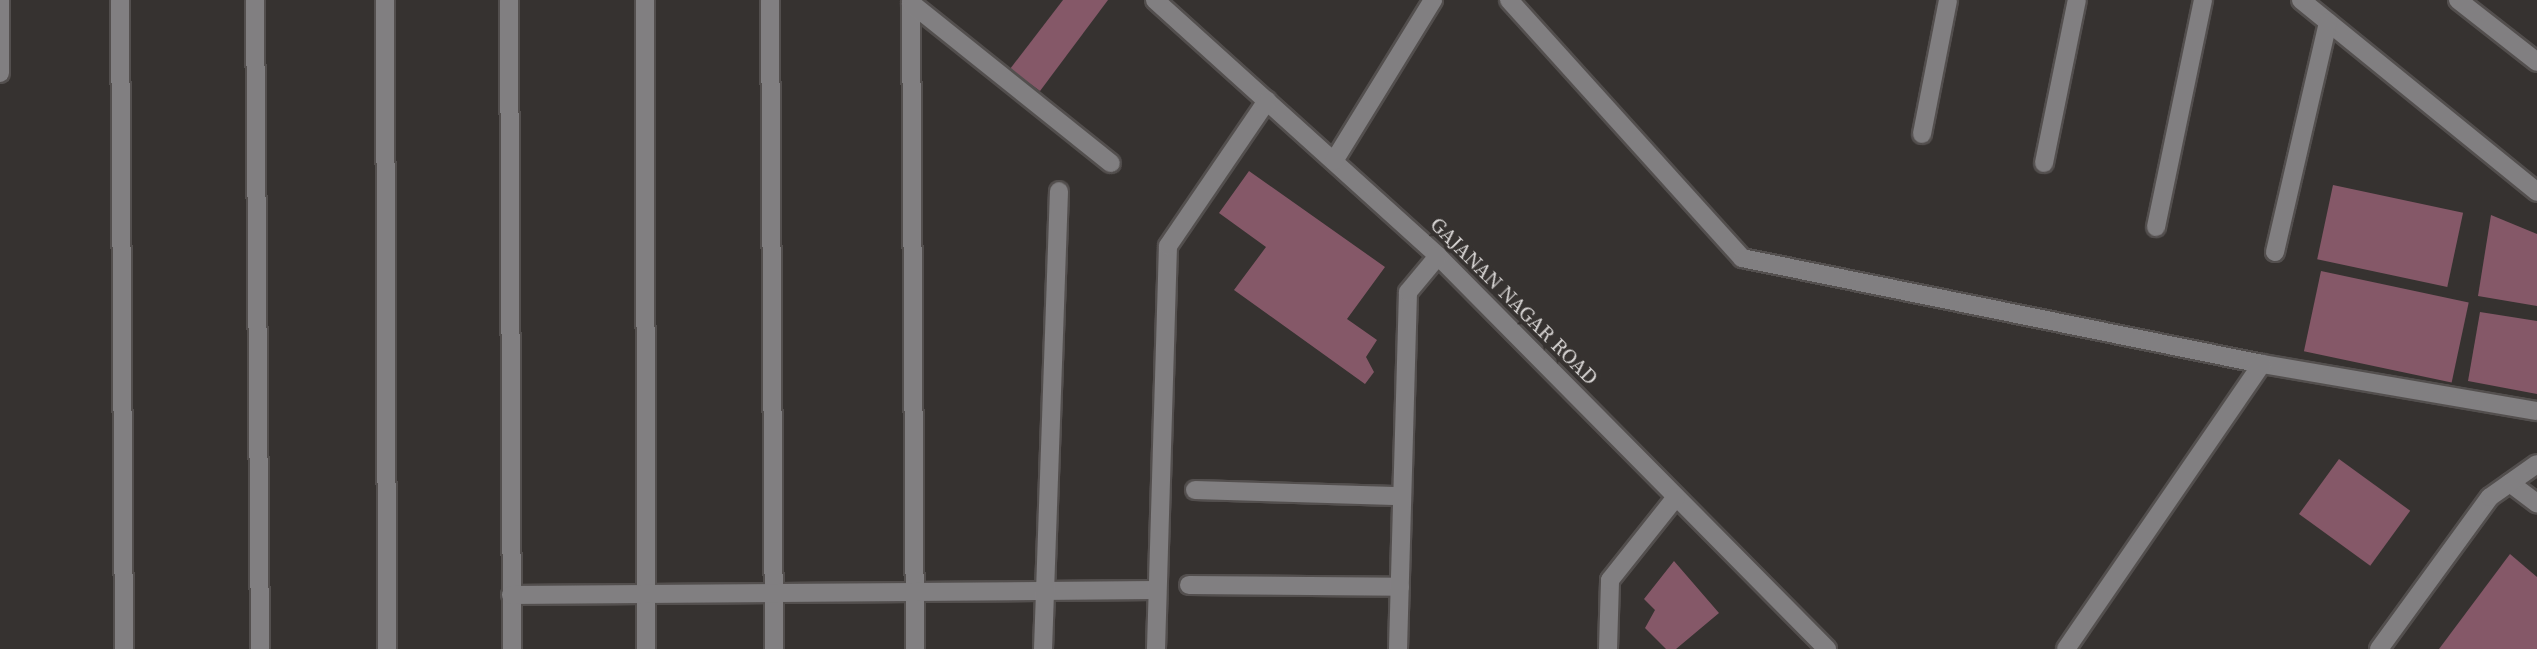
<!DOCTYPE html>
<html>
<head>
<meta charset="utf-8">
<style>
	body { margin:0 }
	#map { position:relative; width:2537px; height:649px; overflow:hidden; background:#363230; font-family:"Source Serif 4",serif }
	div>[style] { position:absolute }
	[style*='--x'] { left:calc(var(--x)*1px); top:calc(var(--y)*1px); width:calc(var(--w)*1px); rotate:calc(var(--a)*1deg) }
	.building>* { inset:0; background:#855868; transform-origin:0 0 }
	.roads { filter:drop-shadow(2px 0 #534f4e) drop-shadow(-2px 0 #534f4e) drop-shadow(0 2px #534f4e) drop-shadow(0 -2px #534f4e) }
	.minor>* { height:18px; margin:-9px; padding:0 9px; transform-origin:9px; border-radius:9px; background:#817f81 }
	span { translate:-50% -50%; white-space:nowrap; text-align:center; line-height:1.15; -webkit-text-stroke:7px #363230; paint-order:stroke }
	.street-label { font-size:21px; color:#d8d5d4 }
</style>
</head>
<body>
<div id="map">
	<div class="building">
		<div style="clip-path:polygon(1063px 0,1108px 0,1040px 91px,1010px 69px)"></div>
		<div style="clip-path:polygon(1249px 171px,1385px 267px,1347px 319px,1377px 340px,1366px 357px,1374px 372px,1365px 384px,1234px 290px,1266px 247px,1219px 213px)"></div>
		<div style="left:2333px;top:185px;width:133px;height:76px;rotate:12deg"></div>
		<div style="clip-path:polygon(2491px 215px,2537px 234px,2537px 306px,2478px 296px)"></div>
		<div style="left:2321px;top:271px;width:151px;height:82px;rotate:12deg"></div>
		<div style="clip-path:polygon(2480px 312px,2537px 321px,2537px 394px,2468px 381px)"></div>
		<div style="left:2339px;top:459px;width:88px;height:68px;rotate:36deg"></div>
		<div style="clip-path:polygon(2510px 554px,2537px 577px,2537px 649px,2439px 649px)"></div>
		<div style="clip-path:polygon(1674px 561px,1719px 613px,1676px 649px,1666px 649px,1645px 628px,1655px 610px,1644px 599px)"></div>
	</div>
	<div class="roads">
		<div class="minor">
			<div style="--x:120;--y:0;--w:649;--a:89.65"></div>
			<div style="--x:255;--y:0;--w:649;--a:89.56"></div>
			<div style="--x:385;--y:0;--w:649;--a:89.82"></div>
			<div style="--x:509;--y:0;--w:649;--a:89.74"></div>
			<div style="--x:645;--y:0;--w:649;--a:89.91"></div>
			<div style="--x:770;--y:0;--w:649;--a:89.65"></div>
			<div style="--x:911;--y:0;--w:649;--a:89.65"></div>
			<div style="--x:1155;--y:0;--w:382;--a:42.1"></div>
			<div style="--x:1438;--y:256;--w:553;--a:45.29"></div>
			<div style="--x:1509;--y:0;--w:348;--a:47.9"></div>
			<div style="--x:1742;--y:258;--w:531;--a:11.52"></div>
			<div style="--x:2262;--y:364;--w:279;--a:9.7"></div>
			<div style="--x:2301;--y:0;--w:304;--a:39.1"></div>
			<div style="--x:2458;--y:0;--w:100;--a:38.1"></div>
			<div style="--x:911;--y:3;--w:256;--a:38.7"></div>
			<div style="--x:0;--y:73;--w:73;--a:-90"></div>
			<div style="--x:1922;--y:134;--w:136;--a:-79"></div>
			<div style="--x:1334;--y:161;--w:189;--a:-58.4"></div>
			<div style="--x:2044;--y:163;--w:166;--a:-78.6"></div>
			<div style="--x:2156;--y:227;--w:232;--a:-78.3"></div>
			<div style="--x:2275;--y:252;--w:236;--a:-77"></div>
			<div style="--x:2510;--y:483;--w:34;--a:37"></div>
			<div style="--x:1195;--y:490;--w:207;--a:1.7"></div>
			<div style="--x:1189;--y:585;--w:211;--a:0.5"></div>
			<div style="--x:511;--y:595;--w:644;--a:-0.44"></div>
			<div style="--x:1043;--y:649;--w:458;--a:-88"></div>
			<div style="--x:1156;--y:649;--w:403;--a:-88.3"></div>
			<div style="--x:1168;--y:246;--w:176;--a:-55.7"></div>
			<div style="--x:1398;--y:649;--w:357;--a:-88.4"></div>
			<div style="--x:1408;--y:292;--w:47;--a:-50.2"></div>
			<div style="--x:1608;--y:649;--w:69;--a:-88.3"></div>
			<div style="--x:1610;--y:580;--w:106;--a:-51.5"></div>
			<div style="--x:2066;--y:649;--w:346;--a:-55.5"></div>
			<div style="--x:2379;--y:649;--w:188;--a:-53.9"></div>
			<div style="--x:2490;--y:497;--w:57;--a:-35.1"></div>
		</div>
	</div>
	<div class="street-label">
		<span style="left:1514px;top:301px;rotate:45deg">GAJANAN NAGAR ROAD</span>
	</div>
</div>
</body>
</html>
